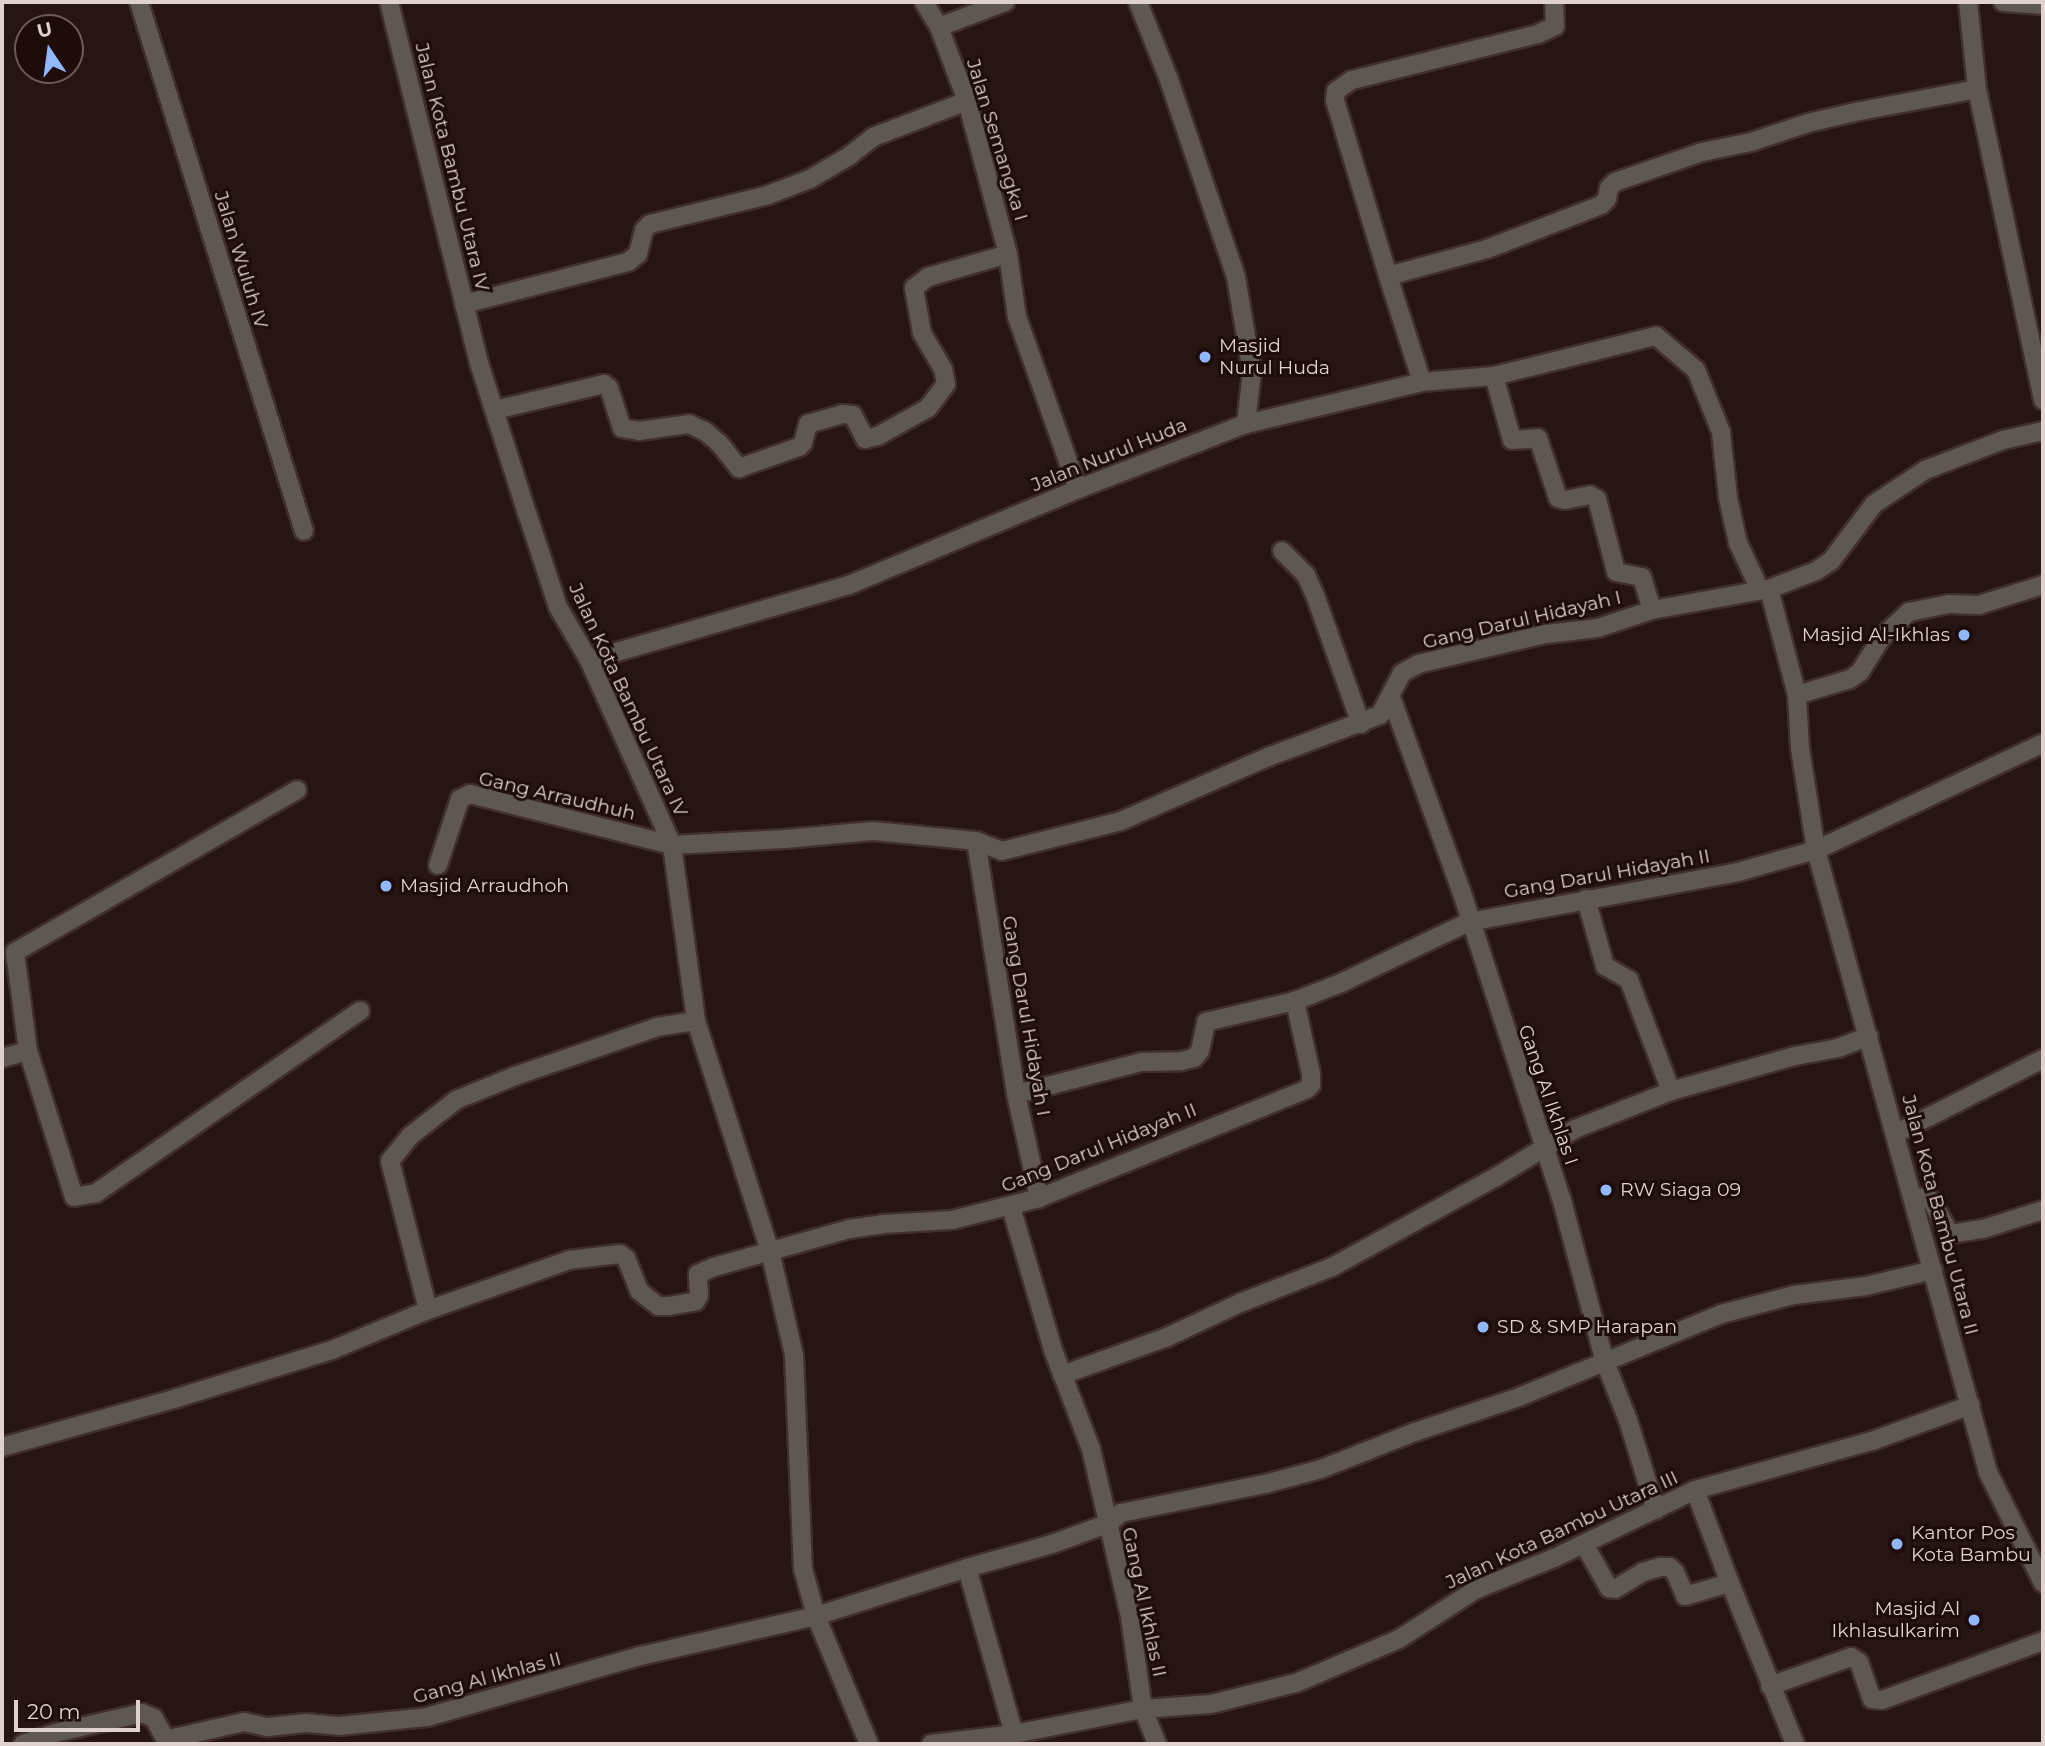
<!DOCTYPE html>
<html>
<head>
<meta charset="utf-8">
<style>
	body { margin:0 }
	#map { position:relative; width:2045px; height:1746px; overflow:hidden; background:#271513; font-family:Montserrat,sans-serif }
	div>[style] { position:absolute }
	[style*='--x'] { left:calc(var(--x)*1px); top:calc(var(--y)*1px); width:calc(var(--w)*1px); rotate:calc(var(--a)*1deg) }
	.roads { filter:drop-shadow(2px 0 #412f2d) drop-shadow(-2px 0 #412f2d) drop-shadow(0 2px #412f2d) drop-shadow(0 -2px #412f2d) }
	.minor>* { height:18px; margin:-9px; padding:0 9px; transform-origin:9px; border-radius:9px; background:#5f5752 }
	.dots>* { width:19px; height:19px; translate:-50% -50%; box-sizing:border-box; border:4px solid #1d0c0a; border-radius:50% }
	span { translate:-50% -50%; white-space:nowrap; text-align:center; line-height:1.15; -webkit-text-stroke:6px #1d0c0a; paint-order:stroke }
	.street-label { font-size:19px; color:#dfd2d0 }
	.poi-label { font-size:19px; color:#dfd2d0 }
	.left { translate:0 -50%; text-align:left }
	.right { translate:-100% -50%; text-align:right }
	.frame { position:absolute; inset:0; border:4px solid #dfd2d0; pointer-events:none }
	.north { position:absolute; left:14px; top:14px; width:70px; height:70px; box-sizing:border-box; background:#1d0c0a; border:2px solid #6b5b59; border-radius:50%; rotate:347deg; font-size:19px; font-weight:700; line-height:28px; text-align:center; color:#dfd2d0 }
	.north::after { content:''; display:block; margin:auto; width:24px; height:32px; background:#91b8fd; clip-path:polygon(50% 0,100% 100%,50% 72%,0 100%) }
	.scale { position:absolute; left:14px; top:1700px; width:126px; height:32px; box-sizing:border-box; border:4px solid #dfd2d0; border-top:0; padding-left:9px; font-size:21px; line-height:24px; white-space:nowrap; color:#dfd2d0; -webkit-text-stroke:5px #1d0c0a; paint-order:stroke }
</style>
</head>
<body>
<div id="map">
	<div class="roads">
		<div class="minor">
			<div style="--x:139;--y:2;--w:554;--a:72.68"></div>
			<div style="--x:389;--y:2;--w:375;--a:76"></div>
			<div style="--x:480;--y:366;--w:154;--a:72.3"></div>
			<div style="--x:527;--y:513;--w:99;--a:71.7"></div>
			<div style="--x:558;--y:607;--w:61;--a:59.7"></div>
			<div style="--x:589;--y:660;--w:203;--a:65.8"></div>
			<div style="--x:672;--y:845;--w:178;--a:82.2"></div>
			<div style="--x:696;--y:1021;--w:242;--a:72.2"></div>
			<div style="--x:770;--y:1251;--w:107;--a:77"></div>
			<div style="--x:794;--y:1355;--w:214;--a:87.6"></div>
			<div style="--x:803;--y:1569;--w:49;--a:74.5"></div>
			<div style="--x:816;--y:1616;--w:139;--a:67.5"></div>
			<div style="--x:924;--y:2;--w:29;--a:59"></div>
			<div style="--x:939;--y:27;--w:79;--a:69.3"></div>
			<div style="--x:967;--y:101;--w:158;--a:75"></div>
			<div style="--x:1008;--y:254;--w:64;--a:81.9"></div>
			<div style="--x:1017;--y:317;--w:182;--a:70.5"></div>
			<div style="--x:1138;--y:2;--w:81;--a:68.2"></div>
			<div style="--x:1168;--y:77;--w:211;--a:71.2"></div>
			<div style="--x:1236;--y:277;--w:96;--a:80.4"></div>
			<div style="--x:1252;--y:372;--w:52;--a:96.6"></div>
			<div style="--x:1968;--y:2;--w:87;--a:84.1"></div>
			<div style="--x:1977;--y:89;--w:318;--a:78"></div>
			<div style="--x:2003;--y:2;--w:40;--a:4.3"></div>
			<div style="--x:939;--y:27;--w:71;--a:-20.7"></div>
			<div style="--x:1388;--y:276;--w:184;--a:-106.8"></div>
			<div style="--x:1335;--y:100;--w:9;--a:-84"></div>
			<div style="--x:1336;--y:91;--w:19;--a:-35"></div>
			<div style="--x:1352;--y:80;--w:192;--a:-13.9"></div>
			<div style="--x:1538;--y:34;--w:19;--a:-25"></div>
			<div style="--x:1555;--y:26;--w:24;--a:-92"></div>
			<div style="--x:464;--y:304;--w:169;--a:-14.4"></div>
			<div style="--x:628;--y:262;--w:13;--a:-39"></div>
			<div style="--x:638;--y:254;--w:25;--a:-76"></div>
			<div style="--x:644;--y:230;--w:8;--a:-45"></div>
			<div style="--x:650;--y:224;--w:122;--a:-13.8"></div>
			<div style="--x:768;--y:195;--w:45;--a:-20.9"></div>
			<div style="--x:810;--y:179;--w:45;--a:-30.5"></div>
			<div style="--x:849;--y:156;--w:31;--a:-38"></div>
			<div style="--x:873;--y:137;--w:101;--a:-21"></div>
			<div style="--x:1494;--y:376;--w:66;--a:74.3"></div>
			<div style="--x:1512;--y:440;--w:26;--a:-4"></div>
			<div style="--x:1538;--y:438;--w:63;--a:71.6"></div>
			<div style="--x:1558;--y:498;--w:7;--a:16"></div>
			<div style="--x:1565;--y:500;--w:25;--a:-11"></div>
			<div style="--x:1590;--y:495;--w:8;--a:30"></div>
			<div style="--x:1597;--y:499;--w:75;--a:75.4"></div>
			<div style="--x:1616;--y:572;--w:26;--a:11"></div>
			<div style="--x:1642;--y:577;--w:34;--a:73"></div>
			<div style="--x:1422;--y:382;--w:111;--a:-107.8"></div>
			<div style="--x:1388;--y:276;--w:103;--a:-15.3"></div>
			<div style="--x:1487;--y:249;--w:122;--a:-21.1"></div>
			<div style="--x:1601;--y:205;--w:8;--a:-45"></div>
			<div style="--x:1607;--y:199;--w:11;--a:-80"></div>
			<div style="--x:1609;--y:188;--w:8;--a:-45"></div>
			<div style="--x:1615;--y:182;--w:92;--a:-19"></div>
			<div style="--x:1702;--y:152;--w:50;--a:-11.5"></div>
			<div style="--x:1751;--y:142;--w:60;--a:-18.4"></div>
			<div style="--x:1808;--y:123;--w:53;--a:-13"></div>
			<div style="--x:1860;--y:111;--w:119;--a:-10.6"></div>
			<div style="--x:495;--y:410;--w:112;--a:-13.4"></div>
			<div style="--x:604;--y:384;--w:6;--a:39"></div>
			<div style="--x:609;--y:388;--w:42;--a:72"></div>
			<div style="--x:622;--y:428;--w:17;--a:10"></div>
			<div style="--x:639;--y:431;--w:50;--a:-8"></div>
			<div style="--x:689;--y:424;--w:19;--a:25"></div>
			<div style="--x:706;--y:432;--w:18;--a:41"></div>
			<div style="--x:720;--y:444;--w:31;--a:52"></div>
			<div style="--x:739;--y:468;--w:64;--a:-19.3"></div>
			<div style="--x:799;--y:447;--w:6;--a:-45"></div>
			<div style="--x:803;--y:443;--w:20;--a:-75"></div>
			<div style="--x:808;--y:424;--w:35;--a:-16"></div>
			<div style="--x:842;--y:414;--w:11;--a:5"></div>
			<div style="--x:853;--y:415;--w:27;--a:63"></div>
			<div style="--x:865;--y:439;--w:13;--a:-13"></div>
			<div style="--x:878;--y:436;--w:57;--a:-29.2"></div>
			<div style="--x:928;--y:408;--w:30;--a:-53"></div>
			<div style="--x:946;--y:384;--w:15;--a:-101"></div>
			<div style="--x:943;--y:369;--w:42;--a:-120.3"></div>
			<div style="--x:922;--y:333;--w:46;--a:-100.1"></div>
			<div style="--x:914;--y:288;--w:18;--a:-38"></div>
			<div style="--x:928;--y:277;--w:83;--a:-16"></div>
			<div style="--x:1282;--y:551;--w:34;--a:45"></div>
			<div style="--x:1306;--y:575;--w:22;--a:66"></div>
			<div style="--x:1315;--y:595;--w:137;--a:70.4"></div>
			<div style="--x:1769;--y:589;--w:110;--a:75.2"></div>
			<div style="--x:1797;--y:695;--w:53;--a:86.8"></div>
			<div style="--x:1800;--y:748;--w:103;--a:81.1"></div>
			<div style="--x:1816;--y:850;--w:645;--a:74.54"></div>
			<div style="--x:1988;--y:1472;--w:124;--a:63.6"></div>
			<div style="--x:589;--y:660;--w:271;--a:-16.1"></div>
			<div style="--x:849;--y:585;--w:248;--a:-22.7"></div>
			<div style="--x:1078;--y:489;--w:180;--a:-21.2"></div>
			<div style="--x:1246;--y:424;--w:181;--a:-13.4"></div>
			<div style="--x:1422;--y:382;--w:72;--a:-4.8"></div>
			<div style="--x:1494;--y:376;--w:167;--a:-13.9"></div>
			<div style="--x:1656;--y:336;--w:52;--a:40.4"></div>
			<div style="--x:1696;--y:370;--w:67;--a:68"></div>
			<div style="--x:1721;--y:432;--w:66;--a:83.9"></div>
			<div style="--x:1728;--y:498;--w:46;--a:77.5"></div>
			<div style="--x:1738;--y:543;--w:52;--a:64.9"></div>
			<div style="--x:1797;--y:695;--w:55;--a:-16.8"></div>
			<div style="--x:1850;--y:679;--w:12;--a:-35"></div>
			<div style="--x:1860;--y:672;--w:41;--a:-57.8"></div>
			<div style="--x:1882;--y:637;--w:37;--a:-43"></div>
			<div style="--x:1909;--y:612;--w:41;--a:-11.3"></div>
			<div style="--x:1949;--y:604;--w:30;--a:2"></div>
			<div style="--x:1979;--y:605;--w:67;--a:-17.4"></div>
			<div style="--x:1391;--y:697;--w:205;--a:70.1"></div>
			<div style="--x:1461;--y:890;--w:323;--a:72"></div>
			<div style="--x:1561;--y:1197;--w:171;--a:75.1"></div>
			<div style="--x:1605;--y:1362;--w:62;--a:68.4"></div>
			<div style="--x:1628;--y:1420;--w:94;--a:72.7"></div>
			<div style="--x:297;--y:790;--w:325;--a:150.1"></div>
			<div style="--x:15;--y:952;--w:100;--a:82.5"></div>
			<div style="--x:28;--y:1051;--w:153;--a:72.5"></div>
			<div style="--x:74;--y:1197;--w:22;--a:-10"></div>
			<div style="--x:96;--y:1193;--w:321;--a:-34.6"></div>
			<div style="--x:976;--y:841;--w:256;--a:81"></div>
			<div style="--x:1016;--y:1094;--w:107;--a:77.5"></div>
			<div style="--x:438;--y:865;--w:70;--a:-71.6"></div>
			<div style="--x:460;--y:799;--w:11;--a:-27"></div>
			<div style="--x:470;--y:794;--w:208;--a:14.2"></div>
			<div style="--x:672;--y:845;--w:113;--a:-3"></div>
			<div style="--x:785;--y:839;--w:88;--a:-5.2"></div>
			<div style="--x:873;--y:831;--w:103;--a:5.5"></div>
			<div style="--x:976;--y:841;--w:28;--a:21"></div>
			<div style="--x:1002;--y:851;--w:123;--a:-14.1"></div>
			<div style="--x:1121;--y:821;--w:160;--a:-23.5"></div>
			<div style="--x:1268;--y:757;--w:120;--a:-20.6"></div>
			<div style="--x:1380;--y:715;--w:47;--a:-62.4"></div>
			<div style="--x:1402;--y:673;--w:18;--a:-29"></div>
			<div style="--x:1418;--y:664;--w:131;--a:-13.2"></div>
			<div style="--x:1546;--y:634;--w:52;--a:-6.6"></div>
			<div style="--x:1598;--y:628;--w:57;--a:-18.4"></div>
			<div style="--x:1652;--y:610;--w:119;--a:-10.2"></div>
			<div style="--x:1769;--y:589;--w:50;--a:-21"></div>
			<div style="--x:1816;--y:571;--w:18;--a:-34"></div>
			<div style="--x:1831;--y:561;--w:71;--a:-53"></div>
			<div style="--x:1874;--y:504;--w:61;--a:-33.7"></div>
			<div style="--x:1925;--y:470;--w:84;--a:-21"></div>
			<div style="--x:2003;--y:440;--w:41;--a:-12.7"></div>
			<div style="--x:1586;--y:899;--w:70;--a:74.2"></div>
			<div style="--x:1605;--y:966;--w:28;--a:30"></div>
			<div style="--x:1629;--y:980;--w:119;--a:69.3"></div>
			<div style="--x:2;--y:1058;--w:27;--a:-15"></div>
			<div style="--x:1016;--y:1094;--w:130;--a:-14.3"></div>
			<div style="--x:1142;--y:1062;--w:39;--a:-1"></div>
			<div style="--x:1181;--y:1061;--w:13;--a:-13"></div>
			<div style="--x:1194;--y:1058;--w:9;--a:-49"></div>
			<div style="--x:1200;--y:1051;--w:30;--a:-78"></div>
			<div style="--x:1206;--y:1022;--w:91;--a:-13.3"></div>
			<div style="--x:1295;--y:1001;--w:49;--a:-21.4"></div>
			<div style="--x:1341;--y:983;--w:142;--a:-25.5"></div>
			<div style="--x:1469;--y:922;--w:274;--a:-10.5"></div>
			<div style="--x:1738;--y:872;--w:81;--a:-15.8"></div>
			<div style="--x:1816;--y:850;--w:251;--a:-25.2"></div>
			<div style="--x:1897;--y:1133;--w:164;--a:-26.9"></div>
			<div style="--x:1913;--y:1196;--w:18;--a:13"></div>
			<div style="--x:1931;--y:1200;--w:39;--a:61"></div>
			<div style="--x:1950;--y:1234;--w:33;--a:-9"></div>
			<div style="--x:1983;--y:1229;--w:63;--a:-17.6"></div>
			<div style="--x:1011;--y:1207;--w:149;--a:73.6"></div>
			<div style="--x:1053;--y:1350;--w:106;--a:69"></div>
			<div style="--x:1091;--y:1449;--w:172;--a:76.9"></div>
			<div style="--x:1130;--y:1617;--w:93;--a:82"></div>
			<div style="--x:1143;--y:1709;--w:38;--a:68"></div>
			<div style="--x:428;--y:1310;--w:154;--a:-104.3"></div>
			<div style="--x:390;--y:1161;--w:32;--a:-51"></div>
			<div style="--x:410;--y:1136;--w:58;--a:-38"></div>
			<div style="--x:456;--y:1100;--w:64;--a:-22.1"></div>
			<div style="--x:515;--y:1076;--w:150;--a:-19"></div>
			<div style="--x:657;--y:1027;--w:39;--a:-9"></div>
			<div style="--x:1062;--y:1375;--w:109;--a:-19.8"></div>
			<div style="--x:1165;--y:1338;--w:83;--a:-25"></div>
			<div style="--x:1240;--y:1303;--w:99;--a:-21.4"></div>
			<div style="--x:1332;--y:1267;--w:187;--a:-28.8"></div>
			<div style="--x:1496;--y:1177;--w:92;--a:-31.3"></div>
			<div style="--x:1575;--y:1129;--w:103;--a:-21.6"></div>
			<div style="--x:1671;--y:1091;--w:129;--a:-15.8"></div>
			<div style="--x:1795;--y:1056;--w:44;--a:-10.5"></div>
			<div style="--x:1838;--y:1048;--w:33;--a:-21"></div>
			<div style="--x:2;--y:1447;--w:182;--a:-15.6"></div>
			<div style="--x:177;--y:1398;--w:162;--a:-17.2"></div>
			<div style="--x:332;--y:1350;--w:104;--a:-22.6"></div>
			<div style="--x:428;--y:1310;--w:150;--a:-19.5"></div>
			<div style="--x:569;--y:1260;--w:51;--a:-6.7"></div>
			<div style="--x:620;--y:1254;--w:7;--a:34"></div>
			<div style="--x:626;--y:1258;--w:35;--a:68"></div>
			<div style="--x:639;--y:1291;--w:24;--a:38"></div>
			<div style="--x:658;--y:1306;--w:11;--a:0"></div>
			<div style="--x:669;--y:1306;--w:27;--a:-10"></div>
			<div style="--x:696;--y:1301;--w:7;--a:-63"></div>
			<div style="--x:699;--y:1295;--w:21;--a:-93"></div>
			<div style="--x:698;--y:1274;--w:17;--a:-24"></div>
			<div style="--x:714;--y:1267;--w:140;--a:-15.7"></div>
			<div style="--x:849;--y:1229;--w:34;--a:-8"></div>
			<div style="--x:883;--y:1224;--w:69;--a:-3.3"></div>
			<div style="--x:952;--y:1220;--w:90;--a:-14.2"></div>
			<div style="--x:1039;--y:1198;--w:289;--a:-22.1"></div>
			<div style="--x:1307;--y:1089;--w:6;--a:-45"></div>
			<div style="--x:1311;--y:1085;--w:11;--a:-90"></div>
			<div style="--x:1311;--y:1074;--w:75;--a:-102.4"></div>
			<div style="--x:1695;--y:1490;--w:99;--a:69.4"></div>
			<div style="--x:1584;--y:1544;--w:51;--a:60.4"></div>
			<div style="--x:1609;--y:1588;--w:6;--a:9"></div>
			<div style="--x:1615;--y:1589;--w:33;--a:-31"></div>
			<div style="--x:1643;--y:1572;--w:19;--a:-16"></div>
			<div style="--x:1661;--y:1567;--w:8;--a:0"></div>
			<div style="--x:1669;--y:1567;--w:8;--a:40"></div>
			<div style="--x:1675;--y:1572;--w:26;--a:67"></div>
			<div style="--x:1685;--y:1596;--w:47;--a:-16.1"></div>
			<div style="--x:1730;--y:1583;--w:174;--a:68"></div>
			<div style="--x:967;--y:1568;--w:88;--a:-15.8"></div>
			<div style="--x:1052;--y:1544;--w:61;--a:-20.2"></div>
			<div style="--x:1109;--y:1523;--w:16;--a:-40"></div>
			<div style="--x:1121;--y:1513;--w:147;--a:-11.4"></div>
			<div style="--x:1265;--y:1484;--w:58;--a:-15"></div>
			<div style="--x:1321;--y:1469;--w:101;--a:-21.5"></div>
			<div style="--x:1415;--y:1432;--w:110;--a:-18.6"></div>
			<div style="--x:1519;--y:1397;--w:218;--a:-22.3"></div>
			<div style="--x:1721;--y:1314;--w:75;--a:-14.6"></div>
			<div style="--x:1794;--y:1295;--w:73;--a:-7.1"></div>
			<div style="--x:1866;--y:1286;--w:69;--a:-13.4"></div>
			<div style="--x:1770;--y:1686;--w:86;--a:-19.7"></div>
			<div style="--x:1851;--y:1657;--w:9;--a:32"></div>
			<div style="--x:1859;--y:1662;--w:39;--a:71"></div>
			<div style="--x:1872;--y:1699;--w:10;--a:6"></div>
			<div style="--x:1882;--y:1700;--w:171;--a:-20.1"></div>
			<div style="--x:23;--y:1744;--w:34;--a:-19"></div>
			<div style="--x:55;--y:1733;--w:89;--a:-12.9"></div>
			<div style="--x:142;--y:1713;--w:13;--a:23"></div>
			<div style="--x:154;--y:1718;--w:21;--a:62"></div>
			<div style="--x:164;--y:1737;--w:5;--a:22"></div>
			<div style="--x:169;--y:1739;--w:77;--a:-12.8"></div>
			<div style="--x:244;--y:1722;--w:25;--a:12"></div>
			<div style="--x:268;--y:1727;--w:38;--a:-6"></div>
			<div style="--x:306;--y:1723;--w:33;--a:5"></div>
			<div style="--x:339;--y:1726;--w:88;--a:-5.8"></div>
			<div style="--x:427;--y:1717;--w:222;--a:-16"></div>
			<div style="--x:640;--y:1656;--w:180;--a:-12.8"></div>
			<div style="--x:816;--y:1616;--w:158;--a:-17.6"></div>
			<div style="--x:967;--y:1568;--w:173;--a:74.2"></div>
			<div style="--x:931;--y:1744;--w:84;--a:-6.9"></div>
			<div style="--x:1014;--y:1734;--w:131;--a:-11"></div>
			<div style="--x:1143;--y:1709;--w:68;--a:-4.2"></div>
			<div style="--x:1211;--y:1704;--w:88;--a:-13.9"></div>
			<div style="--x:1296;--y:1683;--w:112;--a:-23.1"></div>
			<div style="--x:1399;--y:1639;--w:90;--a:-32.8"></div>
			<div style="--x:1475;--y:1590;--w:85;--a:-22.1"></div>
			<div style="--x:1554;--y:1558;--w:157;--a:-25.7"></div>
			<div style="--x:1695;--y:1490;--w:184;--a:-15.5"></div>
			<div style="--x:1872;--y:1441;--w:105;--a:-20"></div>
		</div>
	</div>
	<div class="dots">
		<div style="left:1205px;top:357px;background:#91b8fd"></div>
		<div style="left:1964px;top:635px;background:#91b8fd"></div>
		<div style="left:386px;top:886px;background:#91b8fd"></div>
		<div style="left:1606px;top:1190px;background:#91b8fd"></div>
		<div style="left:1483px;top:1327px;background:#91b8fd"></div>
		<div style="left:1897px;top:1544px;background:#91b8fd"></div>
		<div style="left:1974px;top:1620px;background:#91b8fd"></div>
	</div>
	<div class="street-label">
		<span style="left:997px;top:140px;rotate:73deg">Jalan Semangka I</span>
		<span style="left:452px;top:167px;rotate:76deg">Jalan Kota Bambu Utara IV</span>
		<span style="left:241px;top:260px;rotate:73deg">Jalan Wuluh IV</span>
		<span style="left:1109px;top:455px;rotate:-22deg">Jalan Nurul Huda</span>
		<span style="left:1522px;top:620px;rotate:-13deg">Gang Darul Hidayah I</span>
		<span style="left:628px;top:700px;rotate:65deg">Jalan Kota Bambu Utara IV</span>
		<span style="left:557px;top:796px;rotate:13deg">Gang Arraudhuh</span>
		<span style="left:1607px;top:874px;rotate:-10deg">Gang Darul Hidayah II</span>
		<span style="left:1026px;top:1016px;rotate:80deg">Gang Darul Hidayah I</span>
		<span style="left:1548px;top:1095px;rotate:71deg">Gang Al Ikhlas I</span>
		<span style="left:1099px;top:1148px;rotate:-22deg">Gang Darul Hidayah II</span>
		<span style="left:1940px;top:1215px;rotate:75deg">Jalan Kota Bambu Utara II</span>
		<span style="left:1562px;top:1530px;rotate:-25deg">Jalan Kota Bambu Utara III</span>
		<span style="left:1144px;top:1602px;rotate:78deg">Gang Al Ikhlas II</span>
		<span style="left:487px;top:1678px;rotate:-15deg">Gang Al Ikhlas II</span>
	</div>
	<div class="poi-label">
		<span class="left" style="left:1219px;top:357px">Masjid<br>Nurul Huda</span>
		<span class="right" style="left:1950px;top:635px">Masjid Al-Ikhlas</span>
		<span class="left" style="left:400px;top:886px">Masjid Arraudhoh</span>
		<span class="left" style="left:1620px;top:1190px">RW Siaga 09</span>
		<span class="left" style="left:1497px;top:1327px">SD &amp; SMP Harapan</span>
		<span class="left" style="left:1911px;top:1544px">Kantor Pos<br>Kota Bambu</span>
		<span class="right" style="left:1960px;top:1620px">Masjid Al<br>Ikhlasulkarim</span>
	</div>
	<div class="frame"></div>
	<div class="north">U</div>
	<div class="scale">20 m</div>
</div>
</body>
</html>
